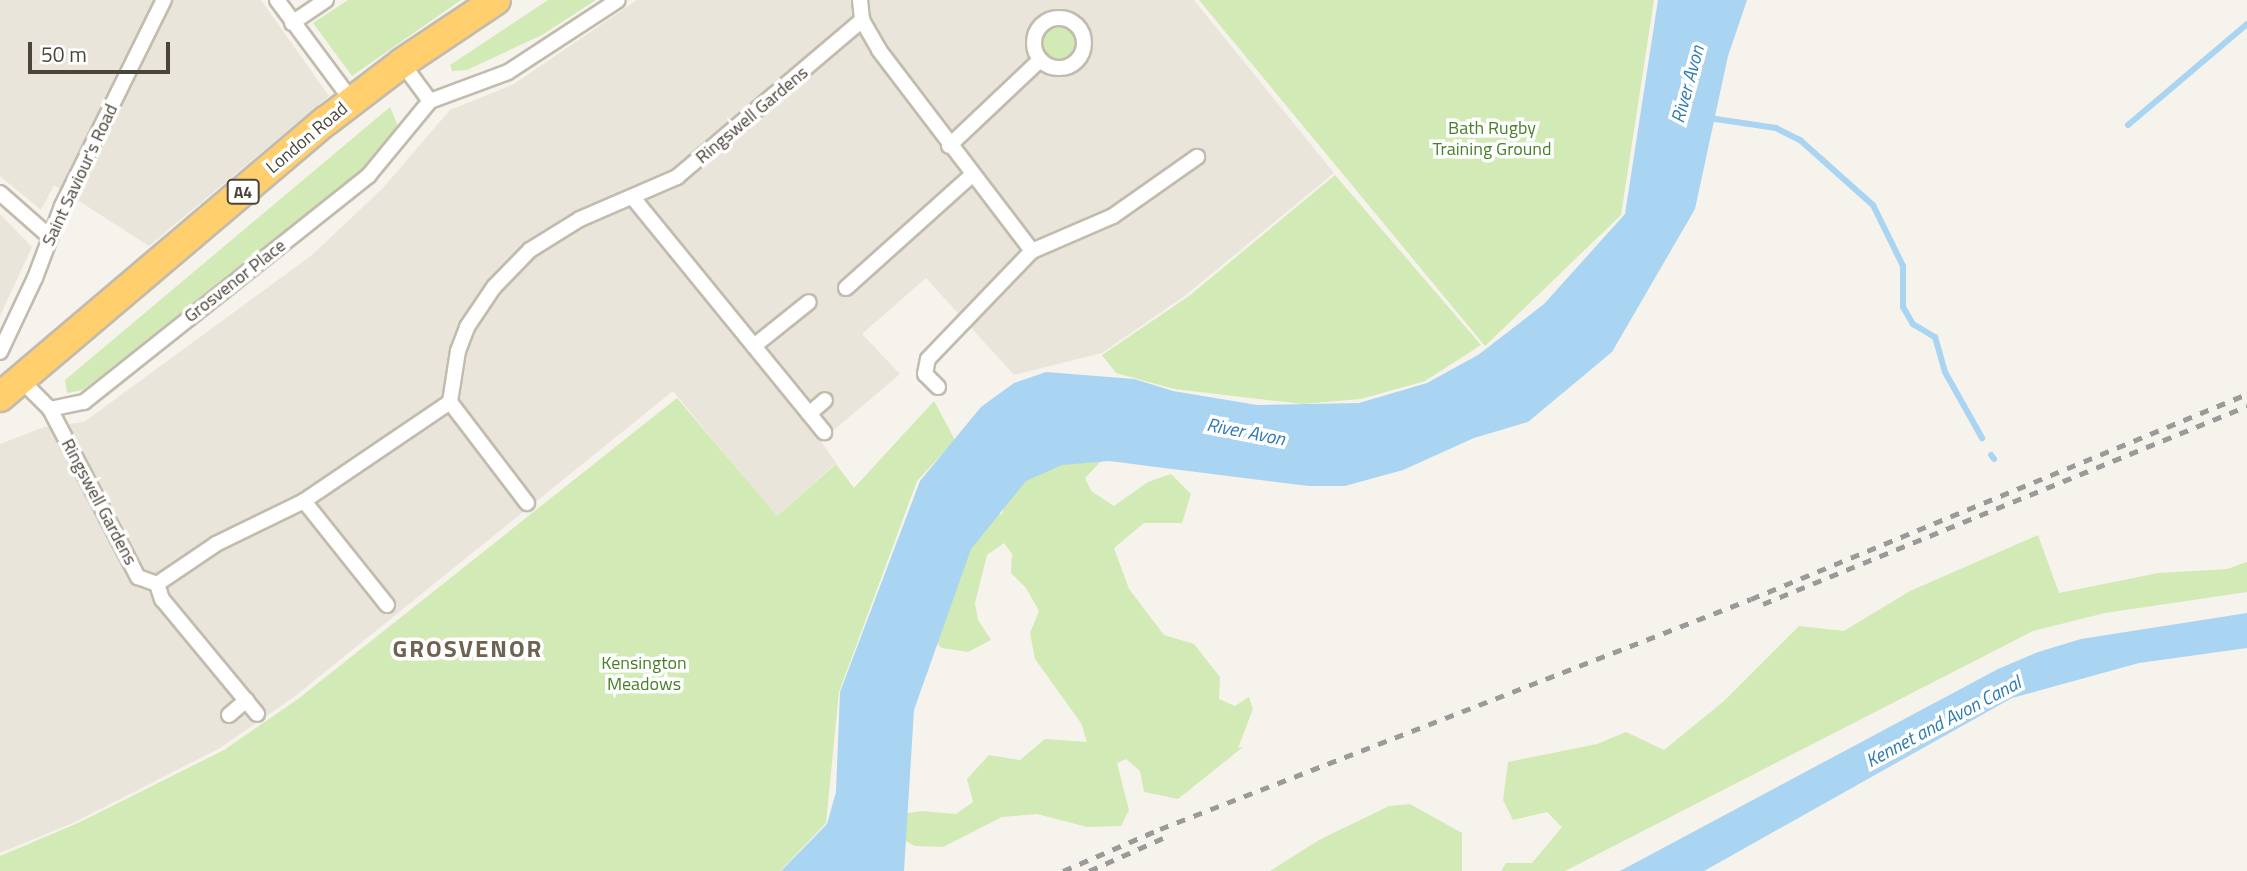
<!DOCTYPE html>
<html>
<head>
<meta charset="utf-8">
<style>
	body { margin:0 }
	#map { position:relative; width:2247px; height:871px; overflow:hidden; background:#f6f3ec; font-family:"Titillium Web",sans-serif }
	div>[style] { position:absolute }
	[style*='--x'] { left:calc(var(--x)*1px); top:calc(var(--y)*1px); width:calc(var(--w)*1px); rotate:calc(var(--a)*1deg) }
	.residential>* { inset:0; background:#eae5da }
	.green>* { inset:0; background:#d2eab5 }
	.round { border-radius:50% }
	.water>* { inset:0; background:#a9d4f2 }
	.stream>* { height:6px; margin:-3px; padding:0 3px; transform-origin:3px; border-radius:3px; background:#a9d4f2 }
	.roads { filter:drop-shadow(2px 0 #c2bbae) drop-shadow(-2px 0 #c2bbae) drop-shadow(0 2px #c2bbae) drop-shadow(0 -2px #c2bbae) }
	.street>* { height:14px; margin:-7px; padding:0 7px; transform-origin:7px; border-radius:7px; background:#fff }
	.street>.ring { margin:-7px; padding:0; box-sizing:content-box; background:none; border:14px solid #fff; border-radius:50% }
	.highway>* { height:28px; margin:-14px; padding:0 14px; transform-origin:14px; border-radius:14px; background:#ffcf6e }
	.rail>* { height:5px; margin-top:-2.5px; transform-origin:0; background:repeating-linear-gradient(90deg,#9a9a9a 0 9px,transparent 0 18px) }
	span { translate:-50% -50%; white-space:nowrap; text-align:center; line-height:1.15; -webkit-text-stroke:7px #fff; paint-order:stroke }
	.shield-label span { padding:2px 5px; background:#fff; border:2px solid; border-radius:5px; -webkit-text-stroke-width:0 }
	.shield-label { font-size:16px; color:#4b4439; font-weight:700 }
	.street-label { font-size:18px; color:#4b4439 }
	.park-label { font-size:18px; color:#4a7f2a }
	.water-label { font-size:19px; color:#2e7ab2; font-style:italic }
	.district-label { font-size:24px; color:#6e6250; font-weight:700; letter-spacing:2px }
	.scale { position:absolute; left:28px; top:42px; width:142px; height:32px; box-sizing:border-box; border:4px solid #4b4439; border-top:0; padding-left:9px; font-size:21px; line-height:24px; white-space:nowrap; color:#4b4439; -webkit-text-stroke:5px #fff; paint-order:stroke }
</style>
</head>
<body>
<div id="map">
	<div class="residential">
		<div style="clip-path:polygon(0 0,261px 0,329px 96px,149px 246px,54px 185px,41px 210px,0 176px)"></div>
		<div style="clip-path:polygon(637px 0,1194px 0,1334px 173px,1186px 295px,1102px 353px,1014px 375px,926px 278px,862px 334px,900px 374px,821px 441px,836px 463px,776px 517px,673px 391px,294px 697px,220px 748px,73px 823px,0 853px,0 444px,44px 427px,84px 422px,312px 255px,383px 188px,450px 110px,514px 84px)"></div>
		<div style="clip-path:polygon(0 214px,32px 247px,0 316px)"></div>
	</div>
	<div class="green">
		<div style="clip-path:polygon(348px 0,461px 0,352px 76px,313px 23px)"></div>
		<div style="clip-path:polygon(548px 0,596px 0,542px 35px,467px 70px,452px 71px,450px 65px)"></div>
		<div style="clip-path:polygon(1199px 0,1654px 0,1621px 215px,1485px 346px)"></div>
		<div class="round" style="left:1041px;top:25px;width:36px;height:36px"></div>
		<div style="clip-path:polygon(390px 107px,398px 126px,386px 149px,335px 195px,83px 390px,67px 393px,65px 380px)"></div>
		<div style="clip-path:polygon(1335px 175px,1481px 345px,1425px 381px,1361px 399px,1303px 404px,1174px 389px,1116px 373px,1102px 355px,1189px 296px)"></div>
		<div style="clip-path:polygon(677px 398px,777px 516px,836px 464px,854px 488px,934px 401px,955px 440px,917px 481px,839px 692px,826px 823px,780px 871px,0 871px,0 856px,78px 823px,224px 750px,298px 699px)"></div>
		<div style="clip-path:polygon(1107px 455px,1085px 478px,1091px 491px,1114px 506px,1148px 482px,1171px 474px,1191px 494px,1182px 523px,1144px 523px,1114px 548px,1129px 589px,1164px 635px,1194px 644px,1220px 677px,1219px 699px,1235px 706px,1249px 697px,1253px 709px,1238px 748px,1243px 747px,1178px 799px,1144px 792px,1140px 771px,1126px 759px,1117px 763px,1129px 810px,1121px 826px,1087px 827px,1037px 814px,1002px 817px,943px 847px,915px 846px,892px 834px,894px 815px,922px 811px,956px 814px,973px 802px,967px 779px,989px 755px,1020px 760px,1045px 739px,1087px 742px,1081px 723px,1035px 659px,1030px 633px,1039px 611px,1026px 588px,1011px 573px,1012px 554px,1004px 543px,987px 555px,975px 603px,978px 620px,991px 640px,968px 652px,942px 648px,929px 637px,975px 519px,1002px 514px,1008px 492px,1041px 468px)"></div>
		<div style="clip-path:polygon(2038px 535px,2059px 593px,2158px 573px,2227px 569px,2247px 562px,2247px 592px,2105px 613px,2033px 631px,1565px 871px,1501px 871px,1506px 863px,1532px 863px,1562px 827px,1547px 812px,1513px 820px,1503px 800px,1508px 762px,1597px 744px,1626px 732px,1664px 750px,1724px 701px,1799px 626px,1844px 631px,1910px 591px)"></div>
		<div style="clip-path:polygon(1410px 804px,1462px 833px,1462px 871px,1270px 871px,1319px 840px,1389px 806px)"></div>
	</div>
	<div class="water">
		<div style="clip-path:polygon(1658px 0,1747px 0,1728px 56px,1695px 209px,1612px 352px,1528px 422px,1474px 438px,1403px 470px,1345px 486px,1309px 486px,1109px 461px,1062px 465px,1026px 481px,971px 549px,914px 710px,904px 871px,781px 871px,827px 824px,836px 792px,840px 692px,920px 481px,981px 407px,1014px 383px,1046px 372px,1134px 379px,1173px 391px,1257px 405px,1359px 403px,1427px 383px,1478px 355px,1544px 304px,1625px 214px)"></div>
		<div style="clip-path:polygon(2247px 613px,2247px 648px,2139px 663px,2012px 698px,1704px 871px,1620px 871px,1998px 669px,2038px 652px,2081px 639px)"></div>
	</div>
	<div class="stream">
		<div style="--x:1709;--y:118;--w:68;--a:8.5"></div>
		<div style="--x:1776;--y:128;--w:27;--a:27"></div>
		<div style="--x:1800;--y:140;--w:98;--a:41.7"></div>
		<div style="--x:1873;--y:205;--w:68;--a:63.8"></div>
		<div style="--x:1903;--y:266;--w:41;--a:90"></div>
		<div style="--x:1903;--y:307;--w:20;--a:60"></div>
		<div style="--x:1913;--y:324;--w:26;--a:31"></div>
		<div style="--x:1935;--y:337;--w:36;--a:74"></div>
		<div style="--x:1945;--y:372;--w:76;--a:60.7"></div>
		<div style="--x:2128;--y:125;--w:156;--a:-40.3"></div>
		<div style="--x:1991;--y:455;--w:5;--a:53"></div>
	</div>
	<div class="roads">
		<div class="street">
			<div style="--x:277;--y:0;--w:126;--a:53.4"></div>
			<div style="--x:860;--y:0;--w:20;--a:84"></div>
			<div style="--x:862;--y:20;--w:34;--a:60"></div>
			<div style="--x:879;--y:50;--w:253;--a:52.7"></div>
			<div class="ring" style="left:1034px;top:18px;width:36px;height:36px"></div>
			<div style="--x:292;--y:23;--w:41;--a:-34.1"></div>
			<div style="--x:402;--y:63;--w:47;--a:53.6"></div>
			<div style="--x:430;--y:101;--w:83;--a:-20.4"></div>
			<div style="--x:508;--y:72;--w:131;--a:-33.2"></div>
			<div style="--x:949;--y:146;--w:125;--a:-43.4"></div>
			<div style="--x:0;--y:193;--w:65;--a:41.3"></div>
			<div style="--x:634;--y:199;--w:301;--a:50.8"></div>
			<div style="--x:846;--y:288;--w:169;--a:-41.9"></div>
			<div style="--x:754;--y:346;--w:70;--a:-38.7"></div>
			<div style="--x:0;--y:352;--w:82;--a:-64.7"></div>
			<div style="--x:35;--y:278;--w:77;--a:-69.4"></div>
			<div style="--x:62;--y:206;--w:230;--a:-63.7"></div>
			<div style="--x:23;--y:382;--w:38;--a:45"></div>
			<div style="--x:50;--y:409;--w:35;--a:-12"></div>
			<div style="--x:84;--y:402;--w:364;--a:-38.5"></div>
			<div style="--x:369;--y:175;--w:96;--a:-50.5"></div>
			<div style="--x:938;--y:387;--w:18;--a:-135"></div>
			<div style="--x:925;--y:374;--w:15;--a:-79"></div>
			<div style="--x:928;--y:359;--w:150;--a:-46.1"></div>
			<div style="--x:1032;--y:251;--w:88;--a:-23.4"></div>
			<div style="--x:1113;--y:216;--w:103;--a:-35.1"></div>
			<div style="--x:450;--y:402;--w:127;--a:52.7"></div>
			<div style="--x:50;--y:409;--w:190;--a:62.4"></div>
			<div style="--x:138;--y:577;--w:20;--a:20"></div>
			<div style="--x:157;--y:584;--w:71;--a:-34.1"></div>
			<div style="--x:216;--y:544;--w:98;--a:-26"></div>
			<div style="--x:304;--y:501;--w:176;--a:-34.1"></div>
			<div style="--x:450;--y:402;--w:52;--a:-81.1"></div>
			<div style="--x:458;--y:351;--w:26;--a:-69"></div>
			<div style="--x:467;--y:327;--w:48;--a:-56"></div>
			<div style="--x:494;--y:287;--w:52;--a:-45.8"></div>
			<div style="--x:530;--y:250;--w:59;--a:-31.8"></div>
			<div style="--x:580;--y:219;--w:106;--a:-23.4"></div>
			<div style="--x:677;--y:177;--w:243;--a:-40.3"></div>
			<div style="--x:809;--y:414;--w:21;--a:-41"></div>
			<div style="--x:304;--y:501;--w:133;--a:51.4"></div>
			<div style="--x:157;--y:584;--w:16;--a:72"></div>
			<div style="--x:162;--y:599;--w:149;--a:50.4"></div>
			<div style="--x:229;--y:715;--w:23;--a:-41"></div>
		</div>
		<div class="highway">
			<div style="--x:0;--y:397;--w:427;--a:-40.3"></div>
			<div style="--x:326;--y:121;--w:96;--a:-37.3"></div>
			<div style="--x:402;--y:63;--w:113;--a:-33.8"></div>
		</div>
	</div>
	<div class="rail">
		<div style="--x:1763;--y:604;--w:523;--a:-22.25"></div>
		<div style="--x:1063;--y:871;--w:106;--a:-23.4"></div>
		<div style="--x:1160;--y:829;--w:634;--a:-21.26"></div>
		<div style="--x:1751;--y:599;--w:537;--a:-22.46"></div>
		<div style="--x:1089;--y:871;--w:81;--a:-24"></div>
	</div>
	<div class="shield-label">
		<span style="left:243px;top:192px">A4</span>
	</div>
	<div class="street-label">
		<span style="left:752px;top:115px;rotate:-40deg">Ringswell Gardens</span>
		<span style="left:307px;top:138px;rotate:-40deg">London Road</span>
		<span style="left:80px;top:175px;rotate:-65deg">Saint Saviour's Road</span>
		<span style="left:235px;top:281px;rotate:-38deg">Grosvenor Place</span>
		<span style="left:99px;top:502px;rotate:62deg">Ringswell Gardens</span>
	</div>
	<div class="park-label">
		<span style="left:1492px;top:139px">Bath Rugby<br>Training Ground</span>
		<span style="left:644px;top:674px">Kensington<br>Meadows</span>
	</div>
	<div class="water-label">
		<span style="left:1687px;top:84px;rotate:-75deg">River Avon</span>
		<span style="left:1246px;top:431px;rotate:11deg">River Avon</span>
		<span style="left:1943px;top:721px;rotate:-28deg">Kennet and Avon Canal</span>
	</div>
	<div class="district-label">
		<span style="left:468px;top:649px">GROSVENOR</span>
	</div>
	<div class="scale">50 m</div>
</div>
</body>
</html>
